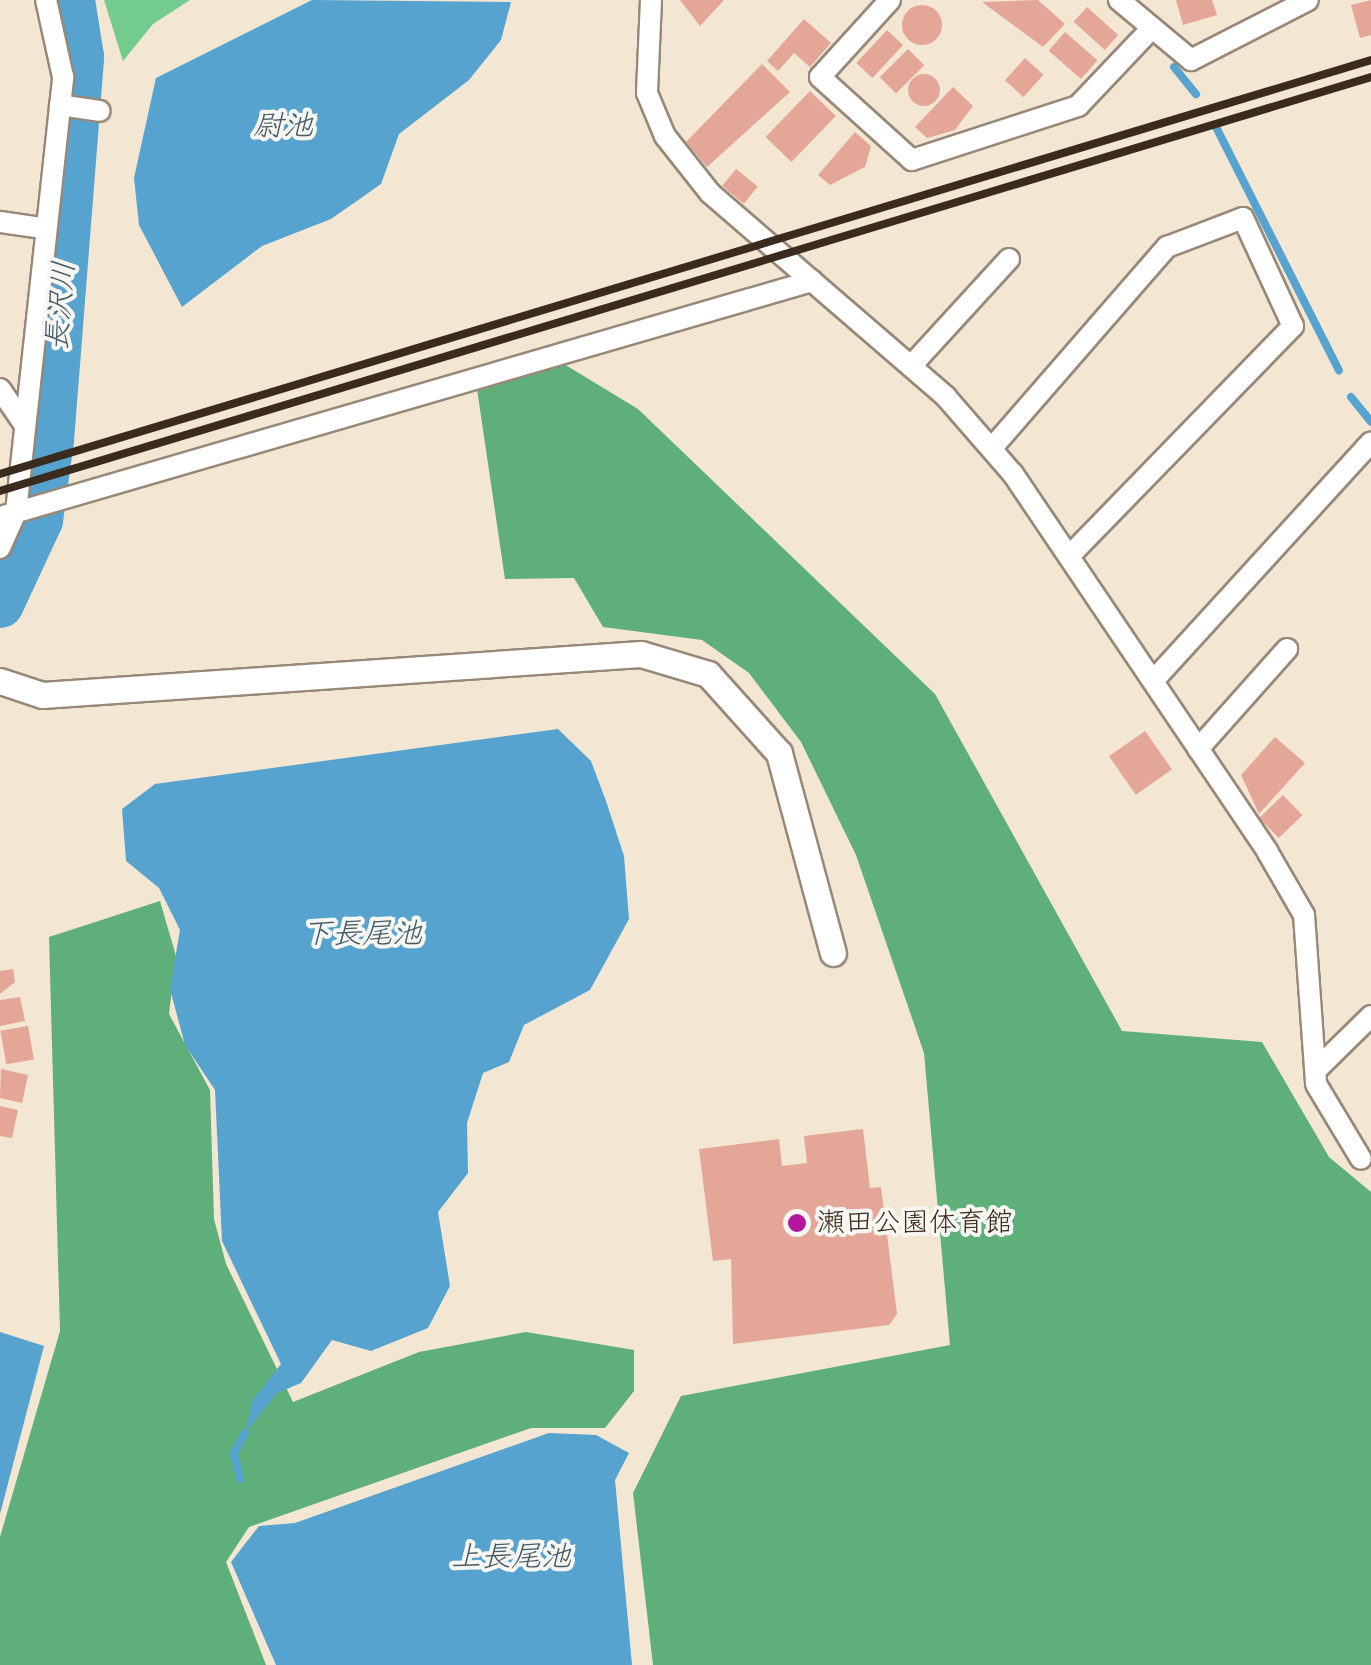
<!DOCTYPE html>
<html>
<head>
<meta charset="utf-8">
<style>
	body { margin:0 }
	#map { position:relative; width:1371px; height:1665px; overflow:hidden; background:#f3e6d2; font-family:Pangolin,"Klee One",sans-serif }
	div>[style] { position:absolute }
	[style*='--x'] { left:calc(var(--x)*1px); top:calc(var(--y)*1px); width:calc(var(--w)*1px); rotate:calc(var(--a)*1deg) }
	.green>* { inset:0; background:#73cb90 }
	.forest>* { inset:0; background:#5eaf7a }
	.water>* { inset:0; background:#55a3ce }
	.stream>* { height:8px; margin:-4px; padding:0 4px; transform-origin:4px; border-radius:4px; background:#55a3ce }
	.river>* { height:48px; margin:-24px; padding:0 24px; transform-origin:24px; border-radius:24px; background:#55a3ce }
	.building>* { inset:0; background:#e4a797; transform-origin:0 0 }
	.round { border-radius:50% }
	.roads { filter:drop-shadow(2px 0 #978878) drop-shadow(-2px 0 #978878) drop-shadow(0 2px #978878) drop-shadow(0 -2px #978878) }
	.minor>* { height:20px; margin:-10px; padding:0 10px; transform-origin:10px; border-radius:10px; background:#fff }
	.tertiary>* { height:25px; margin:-12.5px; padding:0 12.5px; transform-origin:12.5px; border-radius:12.5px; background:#fff }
	.rail>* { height:8px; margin:-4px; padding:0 4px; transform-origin:4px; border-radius:4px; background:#3b2a1e }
	.dots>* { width:28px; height:28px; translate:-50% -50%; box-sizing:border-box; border:5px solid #f6f6f2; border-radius:50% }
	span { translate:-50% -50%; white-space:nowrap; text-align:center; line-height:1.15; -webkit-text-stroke:8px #f6f6f2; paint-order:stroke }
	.poi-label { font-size:28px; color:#3b2a1e }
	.left { translate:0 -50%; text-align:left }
	.water-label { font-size:30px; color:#455a64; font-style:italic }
</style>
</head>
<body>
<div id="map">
	<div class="green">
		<div style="clip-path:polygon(104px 0,190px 0,153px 24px,123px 61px)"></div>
	</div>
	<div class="forest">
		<div style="clip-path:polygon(559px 361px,638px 409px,935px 694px,1122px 1031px,1262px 1042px,1329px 1157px,1371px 1192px,1371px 1665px,653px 1665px,633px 1493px,681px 1396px,950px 1345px,924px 1053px,856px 855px,801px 742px,749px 673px,702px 640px,603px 627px,574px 578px,505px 579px,477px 389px)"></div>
		<div style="clip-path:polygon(160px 901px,176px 956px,169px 1014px,210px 1090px,214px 1219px,226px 1264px,293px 1402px,419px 1352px,526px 1332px,634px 1350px,634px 1391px,605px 1428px,531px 1428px,249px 1527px,226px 1562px,266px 1665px,0 1665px,0 1537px,60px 1331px,49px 937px)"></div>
	</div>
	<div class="water">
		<div style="clip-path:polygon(312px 0,511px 2px,501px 40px,469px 80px,399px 134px,381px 184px,331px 219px,262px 246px,182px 307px,139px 225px,134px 178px,156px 78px)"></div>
		<div style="clip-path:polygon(558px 729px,591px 761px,606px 801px,624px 856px,629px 919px,590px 990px,524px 1025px,509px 1062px,483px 1073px,467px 1123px,468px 1173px,438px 1212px,450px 1286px,428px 1328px,371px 1351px,332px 1340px,301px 1383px,277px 1393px,245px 1433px,253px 1400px,281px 1364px,222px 1241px,215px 1090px,185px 1045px,170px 989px,180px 930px,159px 888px,126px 861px,122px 809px,155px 784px)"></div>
		<div style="clip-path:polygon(0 1332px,44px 1346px,0 1514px)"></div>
		<div style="clip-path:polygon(549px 1433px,596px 1435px,629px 1453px,615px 1480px,632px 1665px,276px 1665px,231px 1562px,259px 1526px,295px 1523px)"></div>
	</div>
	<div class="stream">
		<div style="--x:1174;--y:67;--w:35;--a:51"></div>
		<div style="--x:1215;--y:125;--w:275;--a:63.2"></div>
		<div style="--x:1351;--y:397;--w:32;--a:51"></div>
		<div style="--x:240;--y:1479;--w:27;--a:-103"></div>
		<div style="--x:234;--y:1453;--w:23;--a:-61"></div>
	</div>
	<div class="river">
		<div style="--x:0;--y:604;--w:93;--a:-65.1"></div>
		<div style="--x:39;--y:520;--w:81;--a:-82.2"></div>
		<div style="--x:50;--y:440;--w:384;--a:-85.5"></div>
		<div style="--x:80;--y:57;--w:58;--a:-99"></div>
	</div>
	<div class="building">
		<div style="clip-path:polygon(680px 0,724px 0,700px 26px)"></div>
		<div style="clip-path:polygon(1038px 0,1065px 24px,1043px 47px,982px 2px)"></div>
		<div style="clip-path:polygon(1176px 0,1212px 0,1217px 15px,1183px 25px)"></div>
		<div style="clip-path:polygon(1371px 0,1371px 35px,1360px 38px,1351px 5px)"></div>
		<div class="round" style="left:902px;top:5px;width:40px;height:40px"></div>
		<div style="left:1087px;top:7px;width:42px;height:20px;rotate:42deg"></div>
		<div style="clip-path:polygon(804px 19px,831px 43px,810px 67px,794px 53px,778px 71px,767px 61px)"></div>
		<div style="left:887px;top:30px;width:22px;height:45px;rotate:43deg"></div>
		<div style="left:1065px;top:32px;width:43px;height:25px;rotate:41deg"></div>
		<div style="left:908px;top:49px;width:23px;height:40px;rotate:45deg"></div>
		<div style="left:1025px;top:58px;width:25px;height:30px;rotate:42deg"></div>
		<div style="clip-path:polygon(762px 64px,790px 92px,707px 167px,686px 142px)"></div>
		<div class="round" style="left:908px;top:74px;width:32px;height:32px"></div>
		<div style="clip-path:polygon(953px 87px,973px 106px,955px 130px,927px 138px,915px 127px)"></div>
		<div style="left:810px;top:91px;width:36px;height:64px;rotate:44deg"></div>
		<div style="clip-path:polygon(855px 132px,871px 146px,865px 167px,830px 185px,818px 175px)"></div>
		<div style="left:736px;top:169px;width:28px;height:22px;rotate:39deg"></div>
		<div style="left:1145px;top:731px;width:47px;height:44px;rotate:55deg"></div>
		<div style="clip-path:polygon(1275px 737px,1305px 763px,1259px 814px,1241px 775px)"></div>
		<div style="left:1283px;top:795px;width:28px;height:33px;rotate:46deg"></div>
		<div style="clip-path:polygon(13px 969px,15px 982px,0 994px,0 971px)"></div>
		<div style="clip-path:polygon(20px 997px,25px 1021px,0 1026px,0 1000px)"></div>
		<div style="left:28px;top:1026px;width:34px;height:28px;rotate:80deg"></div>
		<div style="clip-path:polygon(1px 1069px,28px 1075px,22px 1103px,0 1098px)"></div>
		<div style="clip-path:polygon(0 1106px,18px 1110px,12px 1138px,0 1136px)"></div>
		<div style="clip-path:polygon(863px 1129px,870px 1188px,881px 1187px,897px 1314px,889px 1325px,733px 1344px,731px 1259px,713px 1261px,699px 1149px,779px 1139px,782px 1166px,807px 1163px,804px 1136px)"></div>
	</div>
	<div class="roads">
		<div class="minor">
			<div style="--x:651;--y:0;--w:93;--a:92.5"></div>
			<div style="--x:647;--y:93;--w:47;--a:67.3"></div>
			<div style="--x:665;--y:136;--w:73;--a:51.7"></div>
			<div style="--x:710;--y:193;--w:312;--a:40.8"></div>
			<div style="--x:946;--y:397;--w:102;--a:49"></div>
			<div style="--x:1013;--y:474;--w:455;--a:56"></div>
			<div style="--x:1267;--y:851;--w:74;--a:60"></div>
			<div style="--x:1304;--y:915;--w:169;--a:85.9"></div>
			<div style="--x:1316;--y:1084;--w:87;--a:59"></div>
			<div style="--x:890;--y:0;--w:104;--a:132.3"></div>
			<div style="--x:820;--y:77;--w:124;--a:42.1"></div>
			<div style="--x:912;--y:160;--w:175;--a:-18"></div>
			<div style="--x:1078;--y:106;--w:108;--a:-46.5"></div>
			<div style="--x:1119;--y:0;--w:94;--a:39.8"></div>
			<div style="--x:1191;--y:60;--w:131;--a:-27.1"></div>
			<div style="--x:60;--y:105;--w:40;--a:8.5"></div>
			<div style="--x:0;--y:222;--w:42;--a:8.1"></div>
			<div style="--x:911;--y:366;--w:145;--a:-47.5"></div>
			<div style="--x:0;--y:389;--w:42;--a:55.6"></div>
			<div style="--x:992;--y:448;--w:267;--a:-49"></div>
			<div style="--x:1167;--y:247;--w:81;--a:-20.9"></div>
			<div style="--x:1243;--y:218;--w:119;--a:65.2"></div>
			<div style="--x:1293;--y:326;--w:321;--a:134.2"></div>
			<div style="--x:0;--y:517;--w:846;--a:-16.21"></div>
			<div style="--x:0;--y:548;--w:39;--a:-66"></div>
			<div style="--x:16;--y:512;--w:438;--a:-83.8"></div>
			<div style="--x:63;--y:77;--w:79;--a:-102.4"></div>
			<div style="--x:1153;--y:681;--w:323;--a:-47.6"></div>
			<div style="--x:1198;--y:749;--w:134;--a:-48.3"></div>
			<div style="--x:1316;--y:1070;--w:77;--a:-44.5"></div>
		</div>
		<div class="tertiary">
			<div style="--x:0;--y:681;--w:44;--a:18.4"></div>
			<div style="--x:42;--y:695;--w:600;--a:-3.92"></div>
			<div style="--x:641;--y:654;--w:70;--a:16.6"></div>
			<div style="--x:708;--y:674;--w:106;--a:48.1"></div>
			<div style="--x:779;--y:753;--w:207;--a:74.9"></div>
		</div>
	</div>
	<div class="rail">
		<div style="--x:0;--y:474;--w:1432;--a:-16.8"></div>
		<div style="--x:0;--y:491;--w:1432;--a:-16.8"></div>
	</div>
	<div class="dots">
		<div style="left:797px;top:1223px;background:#b5179e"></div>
	</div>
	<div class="poi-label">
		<span class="left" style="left:817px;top:1223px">瀬田公園体育館</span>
	</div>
	<div class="water-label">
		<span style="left:283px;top:126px">尉池</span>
		<span style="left:61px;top:306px;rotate:-85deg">長沢川</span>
		<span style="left:362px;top:934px">下長尾池</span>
		<span style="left:511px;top:1557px">上長尾池</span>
	</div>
</div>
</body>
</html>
